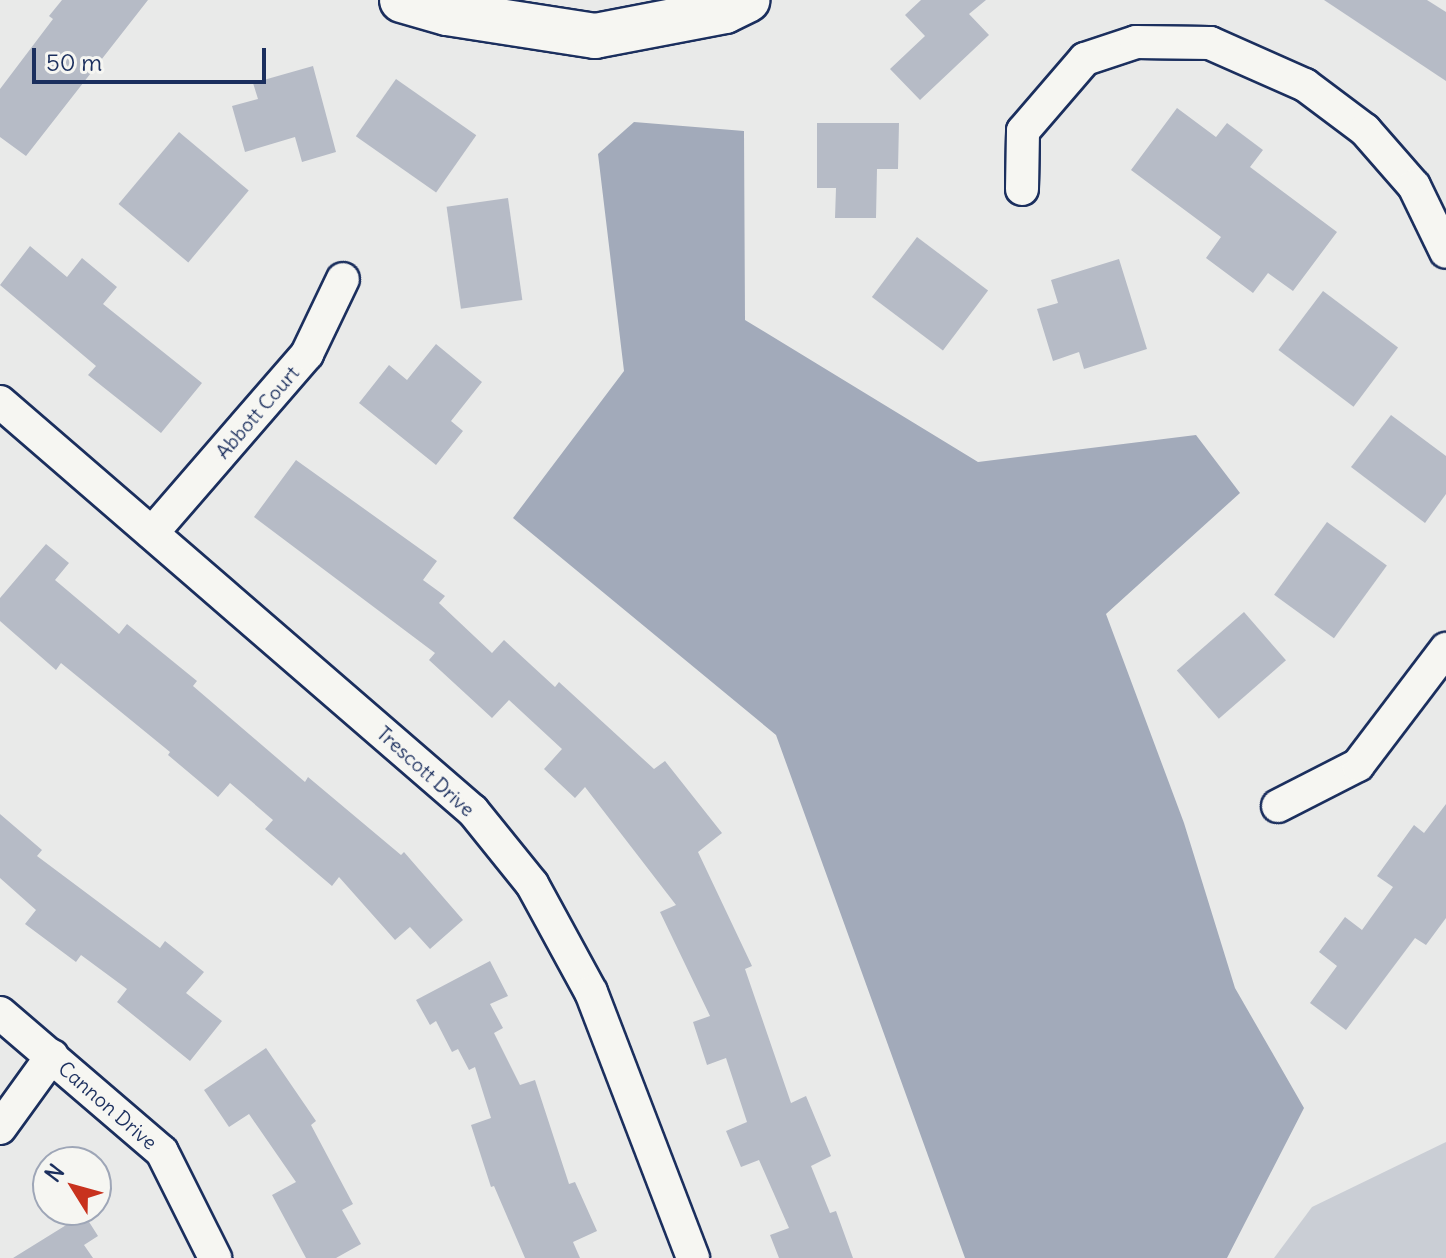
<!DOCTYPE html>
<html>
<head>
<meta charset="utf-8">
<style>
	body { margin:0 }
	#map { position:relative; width:1446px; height:1258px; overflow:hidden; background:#e9eae9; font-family:Delius,sans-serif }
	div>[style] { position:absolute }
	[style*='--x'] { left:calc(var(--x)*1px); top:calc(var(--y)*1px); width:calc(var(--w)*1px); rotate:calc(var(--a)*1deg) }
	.green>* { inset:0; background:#caced5 }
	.water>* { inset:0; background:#a2aaba }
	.building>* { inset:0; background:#b6bbc6; transform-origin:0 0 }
	.roads { filter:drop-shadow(2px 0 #1b2f5e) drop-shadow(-2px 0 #1b2f5e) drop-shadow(0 2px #1b2f5e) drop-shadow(0 -2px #1b2f5e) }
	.street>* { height:32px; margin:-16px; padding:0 16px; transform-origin:16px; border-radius:16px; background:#f6f6f2 }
	.secondary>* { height:44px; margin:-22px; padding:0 22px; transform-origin:22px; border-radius:22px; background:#f6f6f2 }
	span { translate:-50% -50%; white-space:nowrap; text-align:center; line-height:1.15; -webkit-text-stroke:6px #f6f6f2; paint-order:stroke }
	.street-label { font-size:20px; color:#1b2f5e }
	.north { position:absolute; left:32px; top:1146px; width:80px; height:80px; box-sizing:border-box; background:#f6f6f2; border:2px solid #9ea6b7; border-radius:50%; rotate:307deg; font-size:22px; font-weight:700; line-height:32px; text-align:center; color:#1b2f5e }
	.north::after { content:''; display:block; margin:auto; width:28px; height:36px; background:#c8321e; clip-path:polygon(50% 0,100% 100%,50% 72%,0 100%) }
	.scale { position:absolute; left:32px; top:48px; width:234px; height:36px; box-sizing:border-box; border:4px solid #1b2f5e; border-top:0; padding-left:10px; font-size:24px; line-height:28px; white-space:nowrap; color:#1b2f5e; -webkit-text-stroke:6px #f6f6f2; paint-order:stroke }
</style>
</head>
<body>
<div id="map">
	<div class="green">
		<div style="clip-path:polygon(1446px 1142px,1446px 1258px,1274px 1258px,1312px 1207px)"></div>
	</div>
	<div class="water">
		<div style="clip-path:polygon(634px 122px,744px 131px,745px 320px,978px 462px,1196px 435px,1240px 493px,1106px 614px,1184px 823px,1235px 988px,1304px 1108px,1227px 1258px,965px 1258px,776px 735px,513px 518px,624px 371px,598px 154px)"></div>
	</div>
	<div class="building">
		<div style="clip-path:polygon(62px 0,148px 0,26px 156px,0 137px,0 89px,53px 19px,49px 16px)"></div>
		<div style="clip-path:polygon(921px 0,986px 0,969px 14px,989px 35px,920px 100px,890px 69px,925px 36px,905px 15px)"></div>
		<div style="clip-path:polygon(1324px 0,1427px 0,1446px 12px,1446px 81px)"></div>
		<div style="clip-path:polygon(313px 66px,336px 152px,302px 162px,295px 137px,245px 152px,232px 106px,258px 99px,253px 83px)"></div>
		<div style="left:396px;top:79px;width:98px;height:70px;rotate:35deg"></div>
		<div style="clip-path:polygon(1177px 108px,1216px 137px,1227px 123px,1263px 150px,1250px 167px,1337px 232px,1293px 291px,1268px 273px,1253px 293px,1206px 258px,1221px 237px,1131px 170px)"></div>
		<div style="clip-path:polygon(817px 123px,899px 123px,898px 169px,877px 169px,876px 218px,835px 218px,836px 188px,817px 188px)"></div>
		<div style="left:179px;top:132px;width:91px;height:94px;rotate:40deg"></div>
		<div style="left:508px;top:198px;width:103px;height:62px;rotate:82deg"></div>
		<div style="left:917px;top:237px;width:89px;height:75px;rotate:37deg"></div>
		<div style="clip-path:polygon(30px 246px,67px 277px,82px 258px,117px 287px,103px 304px,202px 383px,161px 433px,88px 375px,96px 366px,0 285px)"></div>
		<div style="clip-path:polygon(1119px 259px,1147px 349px,1084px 369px,1079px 352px,1053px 361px,1037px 309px,1058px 303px,1051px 280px)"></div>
		<div style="left:1323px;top:291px;width:94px;height:74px;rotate:37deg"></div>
		<div style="clip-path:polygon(436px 344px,482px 382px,451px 421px,463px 431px,436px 465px,359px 403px,389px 365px,407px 380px)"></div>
		<div style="clip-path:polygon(1391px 415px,1446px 456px,1446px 494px,1425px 523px,1351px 467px)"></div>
		<div style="clip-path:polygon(296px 460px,437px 561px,423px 580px,445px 596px,439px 603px,492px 653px,504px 640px,555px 687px,559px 682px,654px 769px,665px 761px,722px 833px,698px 852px,752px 966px,745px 969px,791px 1103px,806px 1096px,831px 1156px,811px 1166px,830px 1213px,836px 1211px,853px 1258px,779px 1258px,770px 1235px,789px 1228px,759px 1160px,741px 1167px,726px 1131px,747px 1122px,726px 1058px,707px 1065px,693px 1022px,710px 1016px,660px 912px,676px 905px,585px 787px,575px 798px,544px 769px,562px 749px,509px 700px,492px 718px,429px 660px,435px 653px,254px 517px)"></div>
		<div style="left:1327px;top:522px;width:74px;height:90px;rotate:36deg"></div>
		<div style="clip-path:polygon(46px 544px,69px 563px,55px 580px,119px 634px,127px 624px,197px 681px,193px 686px,305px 782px,308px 777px,401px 855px,404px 852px,463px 920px,430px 949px,410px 927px,395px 940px,339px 877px,332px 886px,265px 829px,273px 820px,230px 783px,218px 797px,168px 755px,170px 752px,61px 663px,56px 670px,0 621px,0 598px)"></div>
		<div style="left:1244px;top:612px;width:64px;height:89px;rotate:49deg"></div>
		<div style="clip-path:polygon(1446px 804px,1446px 918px,1426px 945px,1415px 938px,1346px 1030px,1310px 1003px,1337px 966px,1319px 952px,1345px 917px,1362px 930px,1393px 887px,1377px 876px,1414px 825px,1424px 833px)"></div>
		<div style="clip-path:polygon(0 814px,42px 850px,37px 856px,160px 948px,165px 941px,204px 972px,186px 993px,222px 1021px,190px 1061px,117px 1002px,127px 989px,81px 955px,76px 962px,25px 924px,36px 910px,0 878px)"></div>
		<div style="clip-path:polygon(490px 961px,508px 996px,490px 1004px,503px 1028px,494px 1033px,520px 1085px,535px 1080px,569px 1184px,575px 1182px,597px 1231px,573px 1242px,580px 1258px,525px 1258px,494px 1186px,491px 1187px,471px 1125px,491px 1118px,475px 1067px,469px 1070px,458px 1049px,452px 1052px,436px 1021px,430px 1025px,416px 1000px)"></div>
		<div style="clip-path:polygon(266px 1048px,316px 1121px,311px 1125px,353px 1204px,342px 1210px,361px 1244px,336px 1258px,306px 1258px,272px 1195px,296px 1182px,249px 1114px,229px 1127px,204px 1090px)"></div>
		<div style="clip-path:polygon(84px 1214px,98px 1236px,84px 1245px,93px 1258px,13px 1258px)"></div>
	</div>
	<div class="roads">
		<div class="street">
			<div style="--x:1022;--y:189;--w:58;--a:-89"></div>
			<div style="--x:1023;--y:131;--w:95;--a:-49.3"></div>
			<div style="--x:1085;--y:59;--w:54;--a:-18.4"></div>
			<div style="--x:1136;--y:42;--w:74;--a:0.8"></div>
			<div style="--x:1210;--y:43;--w:104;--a:23.9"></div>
			<div style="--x:1305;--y:85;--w:75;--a:36.9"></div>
			<div style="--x:1365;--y:130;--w:74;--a:48.8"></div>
			<div style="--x:1414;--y:186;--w:73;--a:64.1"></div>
			<div style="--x:0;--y:402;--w:625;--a:40.85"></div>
			<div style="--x:473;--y:811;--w:94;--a:51.1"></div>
			<div style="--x:532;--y:884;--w:123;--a:61.4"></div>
			<div style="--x:591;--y:992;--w:285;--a:69"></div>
			<div style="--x:152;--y:533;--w:237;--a:-49.1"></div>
			<div style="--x:307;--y:354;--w:83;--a:-64.4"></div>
			<div style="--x:1278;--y:806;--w:90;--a:-27.1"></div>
			<div style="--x:1358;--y:765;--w:146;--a:-52.8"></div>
			<div style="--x:0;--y:1013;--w:213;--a:40.6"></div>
			<div style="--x:162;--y:1152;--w:119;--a:63.4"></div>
			<div style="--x:0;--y:1128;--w:89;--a:-54.2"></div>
		</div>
		<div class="secondary">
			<div style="--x:402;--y:0;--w:47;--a:16.1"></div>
			<div style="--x:447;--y:13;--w:150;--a:8.8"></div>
			<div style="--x:595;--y:36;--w:132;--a:-10.9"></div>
			<div style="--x:725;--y:11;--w:25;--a:-26"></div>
		</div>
	</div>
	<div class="street-label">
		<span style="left:257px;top:412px;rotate:-49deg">Abbott Court</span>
		<span style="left:426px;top:771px;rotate:42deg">Trescott Drive</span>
		<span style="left:108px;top:1105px;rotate:41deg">Cannon Drive</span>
	</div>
	<div class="north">N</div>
	<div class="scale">50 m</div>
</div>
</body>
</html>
